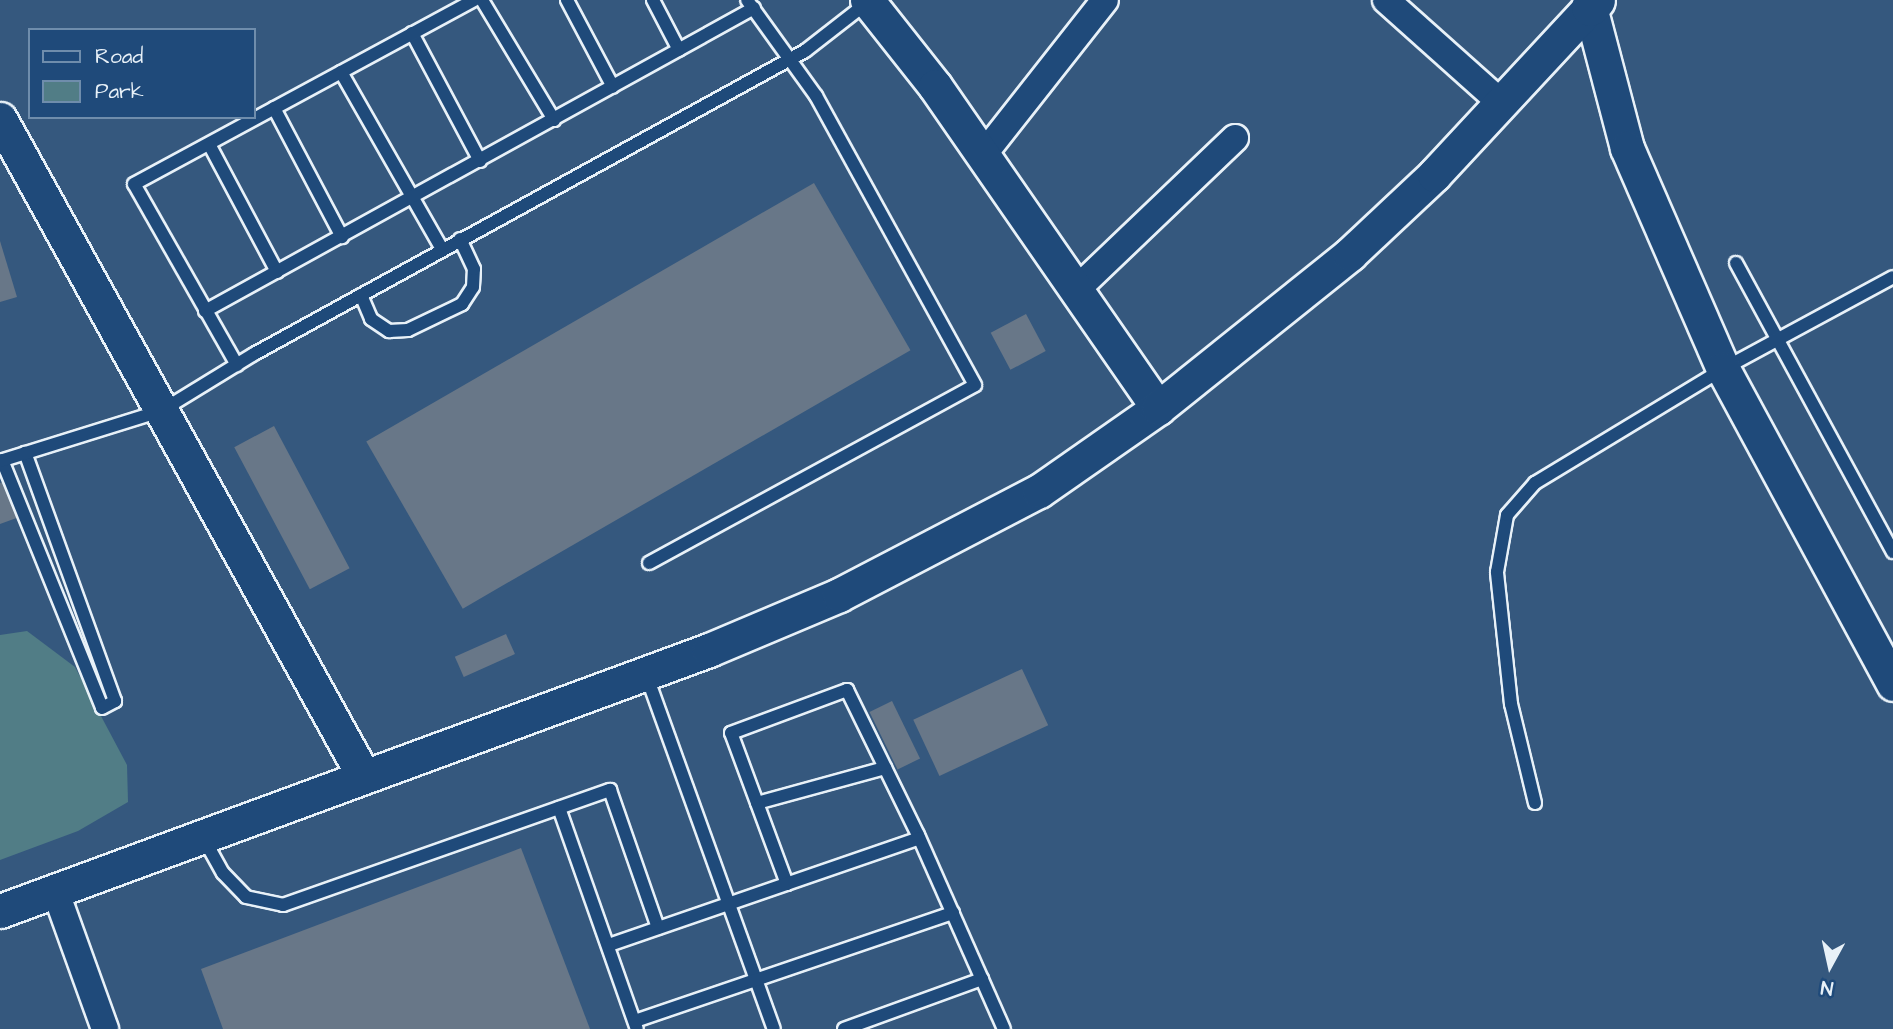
<!DOCTYPE html>
<html>
<head>
<meta charset="utf-8">
<style>
	body { margin:0 }
	#map { position:relative; width:1893px; height:1029px; overflow:hidden; background:#35587e; font-family:"Architects Daughter",sans-serif }
	div>[style] { position:absolute }
	[style*='--x'] { left:calc(var(--x)*1px); top:calc(var(--y)*1px); width:calc(var(--w)*1px); rotate:calc(var(--a)*1deg) }
	.green>* { inset:0; background:#517d86 }
	.building>* { inset:0; background:#687788; transform-origin:0 0 }
	.roads { filter:drop-shadow(2px 0 #e8f1f8) drop-shadow(-2px 0 #e8f1f8) drop-shadow(0 2px #e8f1f8) drop-shadow(0 -2px #e8f1f8) }
	.service>* { height:12px; margin:-6px; padding:0 6px; transform-origin:6px; border-radius:6px; background:#1f4a7a }
	.minor>* { height:26px; margin:-13px; padding:0 13px; transform-origin:13px; border-radius:13px; background:#1f4a7a }
	.tertiary>* { height:33px; margin:-16.5px; padding:0 16.5px; transform-origin:16.5px; border-radius:16.5px; background:#1f4a7a }
	.secondary>* { height:37px; margin:-18.5px; padding:0 18.5px; transform-origin:18.5px; border-radius:18.5px; background:#1f4a7a }
	span { translate:-50% -50%; white-space:nowrap; text-align:center; line-height:1.15; -webkit-text-stroke:7px #1f4a7a; paint-order:stroke }
	.legend { position:absolute; left:28px; top:28px; width:228px; height:91px; box-sizing:border-box; background:#1f4a7a; border:2px solid #6f8dac; margin:0; padding:9px 12px; list-style:none; font-size:21px; color:#e8f1f8 }
	.legend li { display:flex; align-items:center; gap:14px; height:35px }
	.legend b { width:35px; border:2px solid #6f8dac }
	.north { position:absolute; left:1795px; top:931px; width:70px; height:70px; -webkit-text-stroke:5px #1f4a7a; paint-order:stroke; rotate:188deg; font-size:19px; font-weight:700; line-height:28px; text-align:center; color:#e8f1f8 }
	.north::after { content:''; display:block; margin:auto; width:24px; height:32px; background:#e8f1f8; clip-path:polygon(50% 0,100% 100%,50% 72%,0 100%) }
</style>
</head>
<body>
<div id="map">
	<div class="green">
		<div style="clip-path:polygon(27px 631px,75px 667px,127px 765px,128px 802px,78px 831px,0 860px,0 635px)"></div>
	</div>
	<div class="building">
		<div style="left:814px;top:183px;width:193px;height:517px;rotate:60deg"></div>
		<div style="clip-path:polygon(0 241px,17px 297px,0 302px)"></div>
		<div style="left:1026px;top:314px;width:42px;height:40px;rotate:62deg"></div>
		<div style="left:274px;top:426px;width:161px;height:45px;rotate:62deg"></div>
		<div style="clip-path:polygon(8px 480px,22px 516px,0 524px,0 483px)"></div>
		<div style="left:506px;top:634px;width:22px;height:56px;rotate:66deg"></div>
		<div style="left:1022px;top:669px;width:62px;height:120px;rotate:65deg"></div>
		<div style="left:892px;top:701px;width:64px;height:25px;rotate:64deg"></div>
		<div style="clip-path:polygon(521px 848px,590px 1029px,223px 1029px,201px 969px)"></div>
	</div>
	<div class="roads">
		<div class="service">
			<div style="--x:482;--y:0;--w:140;--a:59"></div>
			<div style="--x:567;--y:0;--w:98;--a:62.1"></div>
			<div style="--x:653;--y:0;--w:56;--a:62.5"></div>
			<div style="--x:412;--y:33;--w:145;--a:62"></div>
			<div style="--x:341;--y:72;--w:204;--a:60.3"></div>
			<div style="--x:274;--y:108;--w:146;--a:62.2"></div>
			<div style="--x:209;--y:144;--w:145;--a:62"></div>
			<div style="--x:1736;--y:263;--w:329;--a:61.5"></div>
			<div style="--x:361;--y:295;--w:26;--a:67"></div>
			<div style="--x:371;--y:319;--w:22;--a:34"></div>
			<div style="--x:389;--y:331;--w:19;--a:-3"></div>
			<div style="--x:408;--y:330;--w:60;--a:-25.7"></div>
			<div style="--x:462;--y:304;--w:20;--a:-57"></div>
			<div style="--x:473;--y:287;--w:18;--a:-87"></div>
			<div style="--x:474;--y:269;--w:33;--a:-115"></div>
			<div style="--x:205;--y:311;--w:627;--a:-28.89"></div>
			<div style="--x:237;--y:365;--w:208;--a:-119.6"></div>
			<div style="--x:134;--y:184;--w:387;--a:-28.4"></div>
			<div style="--x:2;--y:460;--w:267;--a:68"></div>
			<div style="--x:102;--y:708;--w:15;--a:-28"></div>
			<div style="--x:115;--y:701;--w:264;--a:-109.9"></div>
			<div style="--x:0;--y:461;--w:169;--a:-17.3"></div>
			<div style="--x:161;--y:411;--w:109;--a:-31.5"></div>
			<div style="--x:254;--y:354;--w:629;--a:-28.81"></div>
			<div style="--x:805;--y:51;--w:80;--a:-37.9"></div>
			<div style="--x:649;--y:563;--w:371;--a:-28.6"></div>
			<div style="--x:975;--y:385;--w:330;--a:-118.8"></div>
			<div style="--x:816;--y:96;--w:118;--a:-125.7"></div>
			<div style="--x:646;--y:674;--w:377;--a:70.2"></div>
			<div style="--x:757;--y:803;--w:133;--a:-15.3"></div>
			<div style="--x:1535;--y:803;--w:102;--a:-103.6"></div>
			<div style="--x:1511;--y:704;--w:133;--a:-96.1"></div>
			<div style="--x:1497;--y:572;--w:58;--a:-80"></div>
			<div style="--x:1507;--y:515;--w:43;--a:-48.8"></div>
			<div style="--x:1535;--y:483;--w:220;--a:-31.2"></div>
			<div style="--x:1723;--y:369;--w:193;--a:-28.4"></div>
			<div style="--x:559;--y:808;--w:234;--a:70.6"></div>
			<div style="--x:204;--y:839;--w:39;--a:61"></div>
			<div style="--x:223;--y:873;--w:33;--a:46"></div>
			<div style="--x:246;--y:897;--w:38;--a:12"></div>
			<div style="--x:283;--y:905;--w:347;--a:-19.4"></div>
			<div style="--x:610;--y:790;--w:146;--a:70.8"></div>
			<div style="--x:787;--y:884;--w:161;--a:-110.3"></div>
			<div style="--x:731;--y:733;--w:124;--a:-20.3"></div>
			<div style="--x:847;--y:690;--w:161;--a:63.9"></div>
			<div style="--x:918;--y:835;--w:212;--a:66.1"></div>
			<div style="--x:609;--y:945;--w:328;--a:-19"></div>
			<div style="--x:635;--y:1021;--w:336;--a:-18.8"></div>
			<div style="--x:844;--y:1029;--w:147;--a:-19.9"></div>
		</div>
		<div class="minor">
			<div style="--x:1386;--y:0;--w:154;--a:41.8"></div>
			<div style="--x:983;--y:155;--w:197;--a:-51.8"></div>
			<div style="--x:1076;--y:290;--w:220;--a:-43.7"></div>
			<div style="--x:55;--y:890;--w:148;--a:70.2"></div>
		</div>
		<div class="tertiary">
			<div style="--x:867;--y:0;--w:110;--a:51.7"></div>
			<div style="--x:935;--y:86;--w:392;--a:55.3"></div>
			<div style="--x:1590;--y:7;--w:146;--a:75.3"></div>
			<div style="--x:1627;--y:148;--w:241;--a:66.5"></div>
			<div style="--x:1723;--y:369;--w:358;--a:61.6"></div>
			<div style="--x:0;--y:119;--w:750;--a:61.04"></div>
			<div style="--x:0;--y:911;--w:756;--a:-20.21"></div>
			<div style="--x:709;--y:650;--w:141;--a:-22.9"></div>
			<div style="--x:839;--y:595;--w:225;--a:-27.5"></div>
			<div style="--x:1039;--y:491;--w:145;--a:-34.9"></div>
			<div style="--x:1158;--y:408;--w:246;--a:-38.7"></div>
			<div style="--x:1350;--y:254;--w:115;--a:-43.2"></div>
			<div style="--x:1434;--y:175;--w:229;--a:-47.1"></div>
		</div>
		<div class="secondary">
			<div style="--x:1590;--y:7;--w:9;--a:-49"></div>
		</div>
	</div>
	<ul class="legend">
	<li><b style="height:9px;background:#1f4a7a"></b>Road</li>
	<li><b style="height:19px;background:#517d86"></b>Park</li>
	</ul>
	<div class="north">N</div>
</div>
</body>
</html>
